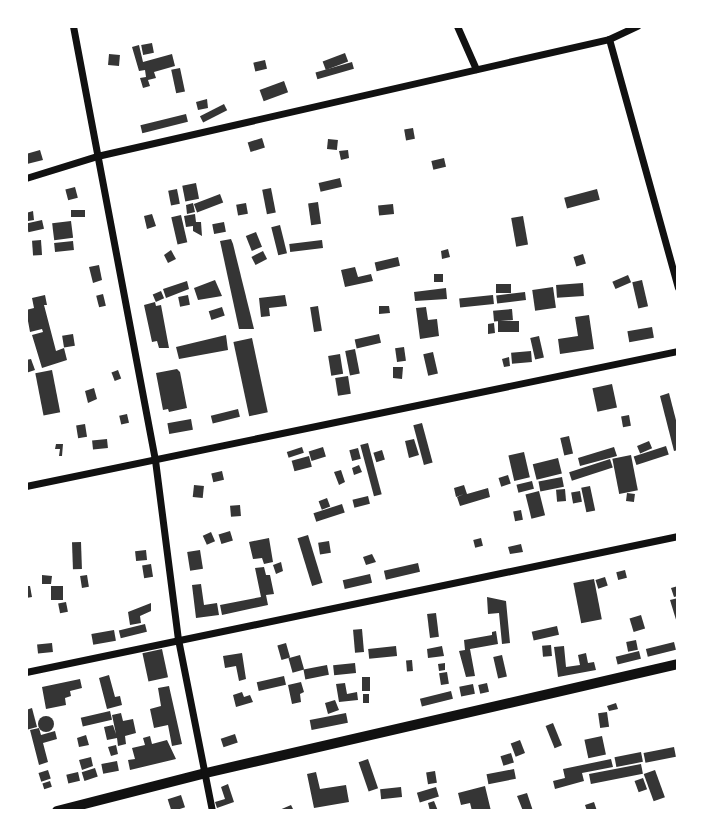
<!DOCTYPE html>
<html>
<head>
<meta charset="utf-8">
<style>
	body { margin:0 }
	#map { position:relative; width:704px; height:837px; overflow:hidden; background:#fff; font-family:"Work Sans",sans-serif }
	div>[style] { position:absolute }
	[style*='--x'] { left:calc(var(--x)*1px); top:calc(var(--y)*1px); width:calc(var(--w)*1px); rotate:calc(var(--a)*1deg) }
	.building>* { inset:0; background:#353535; transform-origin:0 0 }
	.round { border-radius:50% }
	.minor>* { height:7px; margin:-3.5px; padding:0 3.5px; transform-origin:3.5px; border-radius:3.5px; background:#111 }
	.secondary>* { height:10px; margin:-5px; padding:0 5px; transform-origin:5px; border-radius:5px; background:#111 }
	span { translate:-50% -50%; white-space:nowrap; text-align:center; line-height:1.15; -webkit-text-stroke:6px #fff; paint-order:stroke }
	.frame { position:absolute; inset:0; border:28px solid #fff; pointer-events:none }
</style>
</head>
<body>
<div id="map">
	<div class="building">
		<div style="left:152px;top:43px;width:10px;height:11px;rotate:79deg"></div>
		<div style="clip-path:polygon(139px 45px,143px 62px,172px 54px,175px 66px,154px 72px,156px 78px,148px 80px,150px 86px,143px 88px,140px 78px,146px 77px,145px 70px,139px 71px,132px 47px)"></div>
		<div style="left:345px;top:53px;width:9px;height:24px;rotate:69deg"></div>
		<div style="left:109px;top:54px;width:11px;height:11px;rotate:5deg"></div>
		<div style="left:265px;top:60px;width:9px;height:12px;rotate:77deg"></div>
		<div style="left:352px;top:62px;width:7px;height:38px;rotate:74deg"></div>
		<div style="left:180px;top:68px;width:24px;height:9px;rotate:78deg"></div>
		<div style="left:284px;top:81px;width:12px;height:26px;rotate:70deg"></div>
		<div style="clip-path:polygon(207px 99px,208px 108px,198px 110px,196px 102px)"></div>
		<div style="left:224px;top:104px;width:7px;height:27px;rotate:63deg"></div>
		<div style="left:186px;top:114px;width:8px;height:47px;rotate:76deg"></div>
		<div style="left:413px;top:128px;width:11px;height:9px;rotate:80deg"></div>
		<div style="left:262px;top:138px;width:10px;height:15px;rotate:73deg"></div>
		<div style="left:328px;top:139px;width:10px;height:10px;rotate:6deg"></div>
		<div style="clip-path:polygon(40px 150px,43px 160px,27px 164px,26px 154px)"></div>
		<div style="clip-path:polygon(348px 150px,349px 158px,341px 160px,339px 151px)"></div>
		<div style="left:444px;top:158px;width:9px;height:13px;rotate:77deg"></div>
		<div style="left:340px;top:178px;width:9px;height:22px;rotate:77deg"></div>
		<div style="left:196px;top:183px;width:16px;height:14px;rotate:79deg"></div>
		<div style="left:75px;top:187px;width:11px;height:10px;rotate:75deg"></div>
		<div style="left:271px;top:188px;width:25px;height:9px;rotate:79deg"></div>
		<div style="left:177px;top:189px;width:15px;height:9px;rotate:79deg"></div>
		<div style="left:597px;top:189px;width:11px;height:34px;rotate:75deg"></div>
		<div style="left:220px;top:194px;width:9px;height:28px;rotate:69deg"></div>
		<div style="left:318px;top:202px;width:22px;height:10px;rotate:82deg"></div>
		<div style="clip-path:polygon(193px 203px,195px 212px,187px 214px,186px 205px)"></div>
		<div style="left:246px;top:203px;width:11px;height:10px;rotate:80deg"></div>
		<div style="left:393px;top:204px;width:10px;height:15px;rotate:84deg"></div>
		<div style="left:85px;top:210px;width:7px;height:14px;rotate:90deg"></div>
		<div style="clip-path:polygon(33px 211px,34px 220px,28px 221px,26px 213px)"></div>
		<div style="clip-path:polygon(152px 214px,156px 226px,147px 229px,144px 216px)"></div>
		<div style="clip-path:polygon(195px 214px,196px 222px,201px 222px,202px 236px,193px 231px,193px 226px,186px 227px,184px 216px)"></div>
		<div style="left:181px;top:215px;width:28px;height:10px;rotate:77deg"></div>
		<div style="left:523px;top:216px;width:29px;height:12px;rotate:80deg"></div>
		<div style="left:42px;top:220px;width:9px;height:16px;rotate:77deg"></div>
		<div style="left:71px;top:221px;width:17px;height:19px;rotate:83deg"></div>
		<div style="left:224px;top:222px;width:10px;height:12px;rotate:79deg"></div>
		<div style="left:280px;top:225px;width:29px;height:9px;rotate:76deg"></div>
		<div style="left:256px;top:232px;width:16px;height:11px;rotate:68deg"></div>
		<div style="clip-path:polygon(231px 239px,233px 244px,254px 329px,239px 329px,220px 241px)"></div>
		<div style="left:41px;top:240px;width:15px;height:9px;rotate:86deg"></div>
		<div style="left:322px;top:240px;width:8px;height:33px;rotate:83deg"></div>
		<div style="left:73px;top:241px;width:9px;height:19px;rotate:84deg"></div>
		<div style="clip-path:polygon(448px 249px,450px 257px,442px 259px,441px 251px)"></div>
		<div style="clip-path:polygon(171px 250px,176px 259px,168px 263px,164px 255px)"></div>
		<div style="left:263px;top:251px;width:9px;height:13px;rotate:63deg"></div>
		<div style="left:583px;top:254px;width:10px;height:10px;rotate:73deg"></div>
		<div style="left:398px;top:257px;width:9px;height:24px;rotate:77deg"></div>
		<div style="clip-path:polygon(99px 265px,102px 280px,93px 283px,89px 267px)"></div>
		<div style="clip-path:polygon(355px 267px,358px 277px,371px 274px,373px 281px,345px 287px,341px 270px)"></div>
		<div style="left:443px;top:274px;width:8px;height:9px;rotate:90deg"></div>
		<div style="left:628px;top:275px;width:8px;height:17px;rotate:67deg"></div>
		<div style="clip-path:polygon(215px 280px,222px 296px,198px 300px,194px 288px)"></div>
		<div style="left:642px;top:280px;width:27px;height:10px;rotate:77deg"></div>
		<div style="clip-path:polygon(187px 281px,189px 289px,166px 298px,163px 289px)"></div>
		<div style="left:583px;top:283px;width:13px;height:27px;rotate:86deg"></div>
		<div style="left:496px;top:284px;width:15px;height:9px"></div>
		<div style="left:553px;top:287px;width:21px;height:21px;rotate:82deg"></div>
		<div style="clip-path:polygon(446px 288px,447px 299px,415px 301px,414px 292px)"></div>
		<div style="left:161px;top:291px;width:8px;height:9px;rotate:67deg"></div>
		<div style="left:525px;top:292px;width:8px;height:29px;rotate:83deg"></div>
		<div style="left:103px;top:294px;width:12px;height:7px;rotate:76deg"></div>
		<div style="clip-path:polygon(45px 295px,47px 305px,44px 305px,56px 351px,64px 348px,67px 360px,42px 368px,32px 335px,43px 332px,42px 329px,30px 332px,26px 310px,34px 308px,32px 298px)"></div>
		<div style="left:188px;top:295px;width:10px;height:10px;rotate:79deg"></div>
		<div style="clip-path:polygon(285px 295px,287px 306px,269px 308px,270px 316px,261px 317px,259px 298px)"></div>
		<div style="left:493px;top:295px;width:9px;height:34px;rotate:84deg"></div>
		<div style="clip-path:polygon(155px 302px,156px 306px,161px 305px,169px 348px,159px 348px,157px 341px,152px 342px,144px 305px)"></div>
		<div style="left:318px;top:306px;width:25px;height:8px;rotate:81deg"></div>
		<div style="clip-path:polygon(379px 306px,389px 306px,390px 313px,379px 314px)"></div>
		<div style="left:222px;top:307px;width:9px;height:14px;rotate:72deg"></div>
		<div style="clip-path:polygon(426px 307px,428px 320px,437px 319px,439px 336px,420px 339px,416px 308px)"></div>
		<div style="left:512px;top:309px;width:11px;height:19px;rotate:85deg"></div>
		<div style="clip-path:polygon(589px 315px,594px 349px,560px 354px,558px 339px,578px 336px,575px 317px)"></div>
		<div style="left:519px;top:321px;width:11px;height:21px;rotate:90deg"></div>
		<div style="clip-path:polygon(494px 323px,495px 333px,488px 334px,488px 324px)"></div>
		<div style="left:652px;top:327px;width:11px;height:25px;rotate:80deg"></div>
		<div style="left:73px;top:334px;width:12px;height:11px;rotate:81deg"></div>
		<div style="left:379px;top:334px;width:9px;height:25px;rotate:77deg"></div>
		<div style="clip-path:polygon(226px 335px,228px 350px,179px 359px,176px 347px)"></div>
		<div style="left:539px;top:336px;width:22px;height:9px;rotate:77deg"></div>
		<div style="left:252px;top:338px;width:76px;height:19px;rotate:78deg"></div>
		<div style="left:404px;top:347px;width:14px;height:9px;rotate:82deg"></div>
		<div style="left:355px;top:349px;width:25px;height:10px;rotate:79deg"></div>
		<div style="left:531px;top:351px;width:11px;height:20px;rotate:85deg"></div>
		<div style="left:433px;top:352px;width:22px;height:10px;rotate:77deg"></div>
		<div style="left:340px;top:354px;width:20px;height:12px;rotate:81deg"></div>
		<div style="clip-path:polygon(509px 357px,510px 366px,504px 367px,502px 359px)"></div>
		<div style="clip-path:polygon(31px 359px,35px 370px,26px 373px,26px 360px)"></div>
		<div style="clip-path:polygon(393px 367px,403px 367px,402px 379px,393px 378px)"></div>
		<div style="clip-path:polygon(177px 369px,180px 372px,187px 408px,169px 412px,168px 409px,163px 410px,156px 373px)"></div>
		<div style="left:52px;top:370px;width:43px;height:17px;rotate:79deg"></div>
		<div style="left:118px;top:370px;width:9px;height:7px;rotate:69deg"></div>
		<div style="left:348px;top:376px;width:18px;height:13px;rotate:81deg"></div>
		<div style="left:612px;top:384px;width:24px;height:20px;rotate:78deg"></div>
		<div style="clip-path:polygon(94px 388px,97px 399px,88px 403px,85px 391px)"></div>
		<div style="clip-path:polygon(669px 393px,678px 428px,678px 450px,674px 451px,660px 396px)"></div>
		<div style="left:238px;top:409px;width:8px;height:28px;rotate:76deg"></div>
		<div style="left:127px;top:414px;width:9px;height:8px;rotate:77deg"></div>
		<div style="left:629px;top:415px;width:11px;height:8px;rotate:80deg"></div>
		<div style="left:191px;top:419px;width:11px;height:24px;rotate:80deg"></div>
		<div style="left:422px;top:423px;width:41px;height:9px;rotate:75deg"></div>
		<div style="left:85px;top:424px;width:13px;height:9px;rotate:81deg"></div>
		<div style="left:569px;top:436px;width:18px;height:9px;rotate:77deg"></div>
		<div style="left:107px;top:439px;width:9px;height:15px;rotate:84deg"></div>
		<div style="clip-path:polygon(414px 439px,419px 455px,409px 458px,405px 441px)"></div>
		<div style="left:649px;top:441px;width:8px;height:13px;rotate:67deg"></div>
		<div style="left:368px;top:443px;width:53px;height:8px;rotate:75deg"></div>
		<div style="clip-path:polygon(56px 444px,63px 444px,62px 456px,59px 456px,60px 449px,55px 449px)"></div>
		<div style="left:666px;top:446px;width:9px;height:34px;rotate:72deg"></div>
		<div style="left:302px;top:447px;width:6px;height:16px;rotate:72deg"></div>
		<div style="left:323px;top:447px;width:10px;height:15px;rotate:73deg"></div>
		<div style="clip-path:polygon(614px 447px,617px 456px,580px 466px,578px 458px)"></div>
		<div style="left:358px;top:448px;width:11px;height:9px;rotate:75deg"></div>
		<div style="left:382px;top:450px;width:10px;height:9px;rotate:73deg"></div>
		<div style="left:524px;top:452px;width:26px;height:16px;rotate:77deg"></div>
		<div style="left:631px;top:455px;width:36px;height:19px;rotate:79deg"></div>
		<div style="left:309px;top:456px;width:11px;height:18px;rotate:75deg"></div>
		<div style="left:558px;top:458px;width:16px;height:26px;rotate:76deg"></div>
		<div style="left:610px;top:459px;width:9px;height:43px;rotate:72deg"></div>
		<div style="clip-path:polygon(359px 465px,362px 472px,354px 475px,352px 468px)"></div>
		<div style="clip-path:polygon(341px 470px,345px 482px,339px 485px,334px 472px)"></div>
		<div style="left:222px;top:471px;width:9px;height:11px;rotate:77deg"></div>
		<div style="left:508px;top:475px;width:9px;height:10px;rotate:72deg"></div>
		<div style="left:562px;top:477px;width:10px;height:24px;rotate:79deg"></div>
		<div style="left:532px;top:481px;width:8px;height:16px;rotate:76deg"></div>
		<div style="left:194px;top:485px;width:10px;height:12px;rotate:6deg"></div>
		<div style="clip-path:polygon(464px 485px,467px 494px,488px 488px,490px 497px,460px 506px,457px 497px,464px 494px,456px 497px,454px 488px)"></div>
		<div style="left:590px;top:486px;width:25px;height:9px;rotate:78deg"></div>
		<div style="left:565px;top:489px;width:12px;height:9px;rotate:85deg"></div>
		<div style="left:539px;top:491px;width:25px;height:14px;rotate:76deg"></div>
		<div style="left:580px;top:491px;width:11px;height:9px;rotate:80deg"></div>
		<div style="left:627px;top:493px;width:8px;height:8px;rotate:7deg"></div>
		<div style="left:368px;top:496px;width:8px;height:16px;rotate:76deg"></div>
		<div style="left:327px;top:498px;width:9px;height:9px;rotate:69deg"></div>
		<div style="left:342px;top:504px;width:9px;height:30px;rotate:72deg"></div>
		<div style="left:240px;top:505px;width:11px;height:10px;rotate:85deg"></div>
		<div style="left:521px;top:510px;width:10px;height:8px;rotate:79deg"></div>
		<div style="left:230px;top:531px;width:10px;height:12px;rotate:73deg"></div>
		<div style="left:211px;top:532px;width:10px;height:9px;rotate:66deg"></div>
		<div style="left:308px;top:535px;width:50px;height:11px;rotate:73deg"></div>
		<div style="clip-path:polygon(269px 538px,273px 562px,264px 564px,262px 558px,253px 559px,249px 542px)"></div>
		<div style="left:481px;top:538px;width:8px;height:8px;rotate:76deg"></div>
		<div style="left:329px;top:541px;width:12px;height:11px;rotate:81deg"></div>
		<div style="left:81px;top:542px;width:27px;height:9px;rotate:88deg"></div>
		<div style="clip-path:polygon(521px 544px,523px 552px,510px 554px,508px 547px)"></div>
		<div style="left:146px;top:550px;width:10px;height:11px;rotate:84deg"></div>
		<div style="left:200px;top:550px;width:19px;height:13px;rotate:81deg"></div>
		<div style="clip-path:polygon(372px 554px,376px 562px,366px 565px,363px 557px)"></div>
		<div style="clip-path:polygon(281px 562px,283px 571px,276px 574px,273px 565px)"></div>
		<div style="left:418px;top:563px;width:9px;height:35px;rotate:77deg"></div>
		<div style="left:151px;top:564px;width:13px;height:9px;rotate:81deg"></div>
		<div style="clip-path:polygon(264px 567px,266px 575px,270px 575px,274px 594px,266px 595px,268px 605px,222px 615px,220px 605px,261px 597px,255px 568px)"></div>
		<div style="left:625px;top:570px;width:8px;height:9px;rotate:76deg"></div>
		<div style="left:370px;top:574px;width:9px;height:28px;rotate:77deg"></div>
		<div style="clip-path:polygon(42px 575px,52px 576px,51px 584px,42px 584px)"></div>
		<div style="left:87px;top:575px;width:12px;height:7px;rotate:81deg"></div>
		<div style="left:605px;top:577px;width:9px;height:10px;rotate:72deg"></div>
		<div style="left:594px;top:579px;width:41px;height:21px;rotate:79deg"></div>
		<div style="clip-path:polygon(201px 584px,204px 605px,217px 603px,219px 615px,196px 618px,192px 585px)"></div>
		<div style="clip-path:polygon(26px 586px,30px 586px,32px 597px,26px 598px)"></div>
		<div style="left:51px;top:586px;width:12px;height:14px"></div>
		<div style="clip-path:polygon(678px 586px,678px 596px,674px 597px,671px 588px)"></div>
		<div style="clip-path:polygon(487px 597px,506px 601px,510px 643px,502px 644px,499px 613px,488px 614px)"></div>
		<div style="clip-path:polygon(678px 598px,678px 623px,677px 623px,670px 600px)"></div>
		<div style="left:66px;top:602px;width:10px;height:8px;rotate:79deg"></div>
		<div style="clip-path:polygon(151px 603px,151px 611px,140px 616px,141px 623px,130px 625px,128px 612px)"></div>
		<div style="left:436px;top:613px;width:24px;height:9px;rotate:83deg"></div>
		<div style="left:641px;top:615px;width:14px;height:12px;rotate:73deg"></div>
		<div style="left:145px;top:624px;width:8px;height:27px;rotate:76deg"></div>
		<div style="left:557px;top:626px;width:9px;height:26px;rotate:77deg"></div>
		<div style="left:362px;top:629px;width:23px;height:9px;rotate:85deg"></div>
		<div style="left:114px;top:630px;width:11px;height:23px;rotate:80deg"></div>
		<div style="clip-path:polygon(496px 631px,498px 644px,470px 649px,475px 676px,466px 677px,459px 651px,465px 650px,464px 640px,492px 635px,492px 632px)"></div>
		<div style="left:636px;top:640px;width:10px;height:10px;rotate:79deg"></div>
		<div style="left:674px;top:642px;width:8px;height:29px;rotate:76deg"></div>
		<div style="left:52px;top:643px;width:9px;height:15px;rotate:84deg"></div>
		<div style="left:286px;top:643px;width:15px;height:9px;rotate:74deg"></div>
		<div style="left:551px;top:645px;width:11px;height:9px;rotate:85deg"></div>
		<div style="left:396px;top:646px;width:10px;height:28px;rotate:84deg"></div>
		<div style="clip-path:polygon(442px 646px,444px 656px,428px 658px,427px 649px)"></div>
		<div style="clip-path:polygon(564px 646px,566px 667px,580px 665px,578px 655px,586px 653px,588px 663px,594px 662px,596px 670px,558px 677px,554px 647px)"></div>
		<div style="left:162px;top:649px;width:29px;height:20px;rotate:78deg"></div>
		<div style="left:639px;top:651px;width:8px;height:24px;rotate:76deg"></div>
		<div style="clip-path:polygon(242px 653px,246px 679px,239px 681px,236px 666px,225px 668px,223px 656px)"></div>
		<div style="left:300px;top:655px;width:15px;height:12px;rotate:74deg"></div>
		<div style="left:502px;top:655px;width:22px;height:9px;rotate:77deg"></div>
		<div style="left:412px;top:660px;width:11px;height:6px;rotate:85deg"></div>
		<div style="left:355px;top:663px;width:10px;height:22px;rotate:84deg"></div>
		<div style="clip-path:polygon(445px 663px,445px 670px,439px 671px,438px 664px)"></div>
		<div style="left:327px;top:665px;width:10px;height:24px;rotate:79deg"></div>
		<div style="left:447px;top:672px;width:12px;height:8px;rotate:81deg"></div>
		<div style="clip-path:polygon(109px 675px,115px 697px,120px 696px,122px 705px,107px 709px,99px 678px)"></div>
		<div style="left:284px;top:676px;width:9px;height:28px;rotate:77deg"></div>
		<div style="left:362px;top:677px;width:8px;height:14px"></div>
		<div style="clip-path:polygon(80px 679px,82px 688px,70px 691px,71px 696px,65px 698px,66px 705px,46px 709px,42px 687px)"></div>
		<div style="clip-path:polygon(301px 682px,304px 692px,300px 694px,301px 702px,292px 704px,288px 685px)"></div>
		<div style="clip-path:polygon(345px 683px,347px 694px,357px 692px,358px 700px,339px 702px,336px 684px)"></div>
		<div style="left:487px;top:683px;width:9px;height:9px;rotate:77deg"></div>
		<div style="left:473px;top:684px;width:10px;height:14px;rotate:79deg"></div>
		<div style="clip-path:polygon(169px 686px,182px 744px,172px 746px,168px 725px,154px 728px,150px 709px,161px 706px,158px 688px)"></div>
		<div style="left:451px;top:691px;width:8px;height:32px;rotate:76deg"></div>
		<div style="clip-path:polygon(242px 692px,244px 697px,250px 695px,253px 702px,236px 707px,233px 695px)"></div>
		<div style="left:363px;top:694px;width:6px;height:9px"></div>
		<div style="clip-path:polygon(335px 700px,339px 710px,328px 714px,325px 703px)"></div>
		<div style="clip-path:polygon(616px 703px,618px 709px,609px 711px,607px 706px)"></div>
		<div style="clip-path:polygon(32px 708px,37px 727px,26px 730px,26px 710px)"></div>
		<div style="left:110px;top:711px;width:9px;height:30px;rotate:77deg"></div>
		<div style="left:607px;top:712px;width:15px;height:9px;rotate:82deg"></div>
		<div style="clip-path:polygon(121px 713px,123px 721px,133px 719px,136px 733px,125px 736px,126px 744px,118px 746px,117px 738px,107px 740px,104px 727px,113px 725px,116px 734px,112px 715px)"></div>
		<div style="left:346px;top:713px;width:10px;height:37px;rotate:79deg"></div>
		<div class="round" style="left:38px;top:716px;width:16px;height:16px"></div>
		<div style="left:553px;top:723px;width:24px;height:8px;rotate:68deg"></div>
		<div style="clip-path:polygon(39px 728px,41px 735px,55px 731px,57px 739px,43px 743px,48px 762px,39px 765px,30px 730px)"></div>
		<div style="left:235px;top:734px;width:9px;height:15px;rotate:72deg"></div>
		<div style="clip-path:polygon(86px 735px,89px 745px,79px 747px,77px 738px)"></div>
		<div style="clip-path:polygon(150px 736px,152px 744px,167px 740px,176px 759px,130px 770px,128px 760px,135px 759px,132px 748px,145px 745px,143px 738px)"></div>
		<div style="left:602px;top:736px;width:19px;height:18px;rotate:78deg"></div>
		<div style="left:520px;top:740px;width:14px;height:10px;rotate:69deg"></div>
		<div style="clip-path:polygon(116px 745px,118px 754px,111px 756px,108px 747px)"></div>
		<div style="left:674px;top:747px;width:10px;height:31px;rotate:79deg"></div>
		<div style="left:641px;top:752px;width:10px;height:27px;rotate:79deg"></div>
		<div style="left:511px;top:753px;width:10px;height:11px;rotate:73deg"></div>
		<div style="clip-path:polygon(91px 757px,93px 766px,82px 770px,79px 760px)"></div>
		<div style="left:368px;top:759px;width:31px;height:10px;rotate:71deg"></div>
		<div style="clip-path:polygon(611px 759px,613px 767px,582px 773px,584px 781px,555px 789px,553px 781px,565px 778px,563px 769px)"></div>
		<div style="left:117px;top:761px;width:10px;height:16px;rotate:79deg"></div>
		<div style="left:641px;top:764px;width:10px;height:53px;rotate:79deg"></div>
		<div style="left:95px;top:768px;width:9px;height:14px;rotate:72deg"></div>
		<div style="left:514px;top:769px;width:10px;height:28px;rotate:79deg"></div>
		<div style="left:48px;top:770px;width:9px;height:10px;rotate:72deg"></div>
		<div style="left:655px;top:770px;width:29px;height:12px;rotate:70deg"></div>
		<div style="left:435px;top:771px;width:12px;height:9px;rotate:81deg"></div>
		<div style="left:78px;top:772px;width:9px;height:12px;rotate:77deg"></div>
		<div style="clip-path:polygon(316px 772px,320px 789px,346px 785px,349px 802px,314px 808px,307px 774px)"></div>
		<div style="left:643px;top:778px;width:12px;height:9px;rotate:70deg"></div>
		<div style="left:50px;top:781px;width:6px;height:8px;rotate:72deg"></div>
		<div style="clip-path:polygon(228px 784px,234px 802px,217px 808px,215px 802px,225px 799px,221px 787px)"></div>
		<div style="clip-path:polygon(485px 786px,491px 811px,472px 811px,470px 803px,461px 805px,458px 793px)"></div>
		<div style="left:401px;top:787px;width:10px;height:21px;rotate:84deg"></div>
		<div style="left:436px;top:787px;width:10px;height:20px;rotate:73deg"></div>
		<div style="clip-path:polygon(527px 793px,533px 811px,523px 811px,517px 796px)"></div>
		<div style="left:181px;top:795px;width:13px;height:14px;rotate:72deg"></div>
		<div style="clip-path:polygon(434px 801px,438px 811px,430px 811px,428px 803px)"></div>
		<div style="clip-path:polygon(594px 802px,597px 811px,587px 811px,585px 805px)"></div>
		<div style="clip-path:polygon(291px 805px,294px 811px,277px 811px)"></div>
	</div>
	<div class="minor">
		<div style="--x:73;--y:26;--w:442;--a:79.3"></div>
		<div style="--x:155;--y:460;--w:180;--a:82.7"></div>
		<div style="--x:178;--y:639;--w:175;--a:78.8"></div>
		<div style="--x:457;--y:26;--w:47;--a:66.2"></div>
		<div style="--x:609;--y:39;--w:258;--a:74.5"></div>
		<div style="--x:26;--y:178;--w:74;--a:-17.2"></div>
		<div style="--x:97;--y:156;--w:525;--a:-12.87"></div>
		<div style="--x:609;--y:39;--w:31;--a:-25"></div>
		<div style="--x:26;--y:486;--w:666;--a:-11.7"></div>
		<div style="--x:26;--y:672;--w:666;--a:-11.78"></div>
	</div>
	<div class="secondary">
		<div style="--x:57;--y:811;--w:154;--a:-14.3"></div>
		<div style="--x:206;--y:773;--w:484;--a:-13"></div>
	</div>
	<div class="frame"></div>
</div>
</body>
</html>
